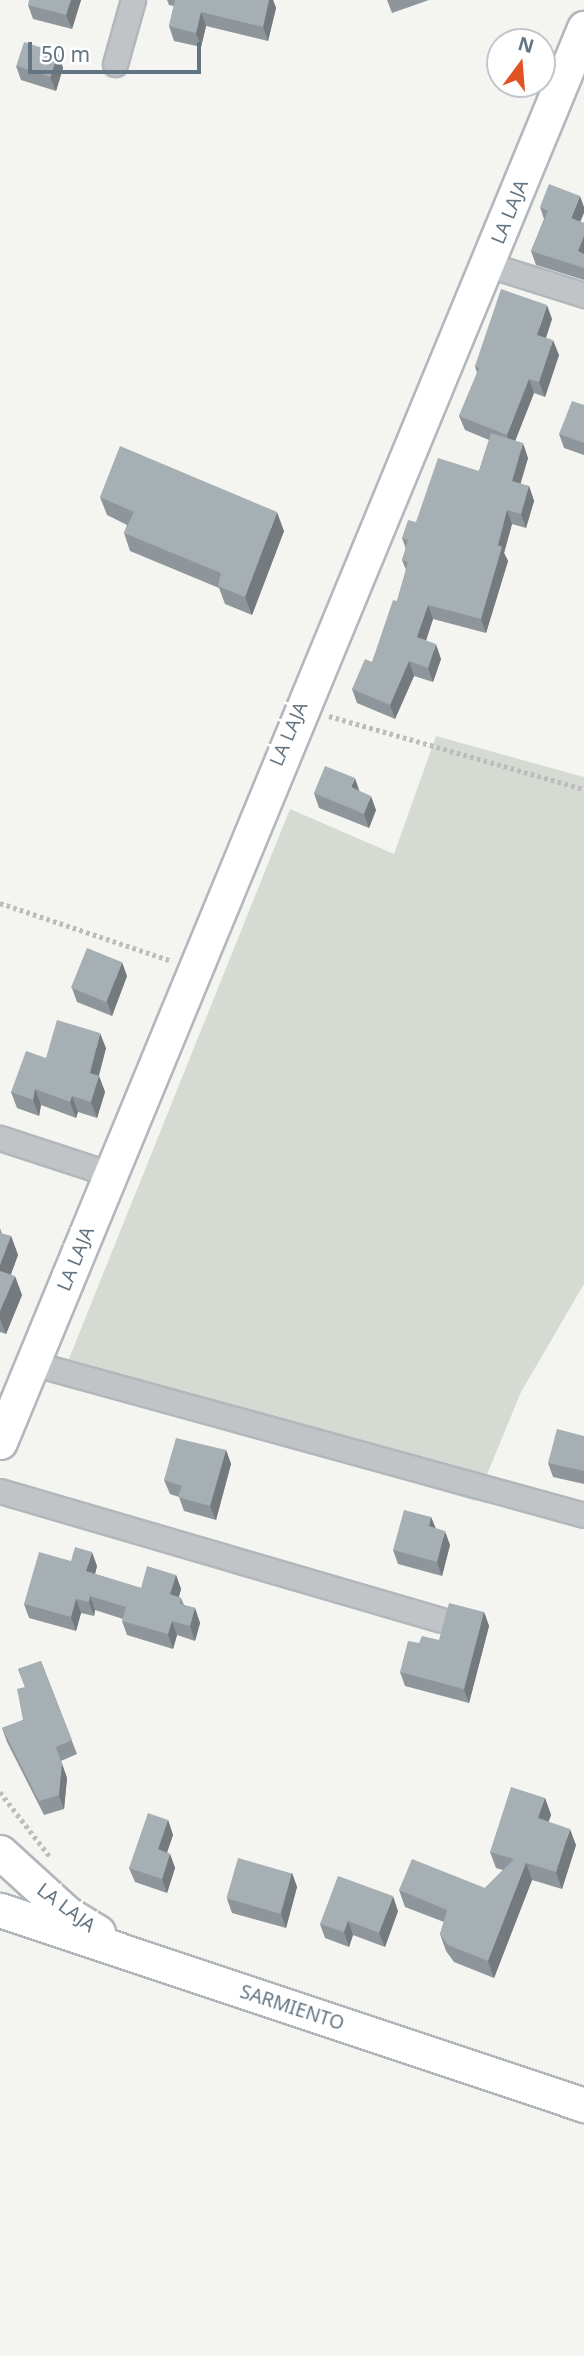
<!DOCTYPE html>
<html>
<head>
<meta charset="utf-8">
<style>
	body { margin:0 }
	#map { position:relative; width:584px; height:2356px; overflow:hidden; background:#f4f5f0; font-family:"Noto Sans",sans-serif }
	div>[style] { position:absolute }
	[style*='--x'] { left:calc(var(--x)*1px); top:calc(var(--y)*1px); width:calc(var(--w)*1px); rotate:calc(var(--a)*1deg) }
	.green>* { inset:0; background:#d5dbd2 }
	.path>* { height:4.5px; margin-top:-2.25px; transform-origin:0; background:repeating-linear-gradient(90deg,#babcbe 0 3.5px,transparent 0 7px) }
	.roads { filter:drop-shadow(2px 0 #b2b7bc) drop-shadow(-2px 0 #b2b7bc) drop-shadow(0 2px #b2b7bc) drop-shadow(0 -2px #b2b7bc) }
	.street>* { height:23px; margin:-11.5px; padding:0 11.5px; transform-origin:11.5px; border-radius:11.5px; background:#c0c4c7 }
	.secondary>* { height:33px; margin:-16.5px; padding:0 16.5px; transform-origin:16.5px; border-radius:16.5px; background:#fff }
	.wall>* { inset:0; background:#8f969b }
	.shaded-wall>* { inset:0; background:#747a7e }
	.building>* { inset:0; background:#a6afb4; transform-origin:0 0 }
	span { translate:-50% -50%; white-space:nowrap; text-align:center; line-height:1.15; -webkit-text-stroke:7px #fff; paint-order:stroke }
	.street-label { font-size:19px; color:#637482 }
	.north { position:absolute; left:486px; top:28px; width:70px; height:70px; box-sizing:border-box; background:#fff; border:2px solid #c1c7cd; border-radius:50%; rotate:16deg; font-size:19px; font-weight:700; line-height:28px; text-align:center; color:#637482 }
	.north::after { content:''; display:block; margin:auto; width:24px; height:32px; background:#e25223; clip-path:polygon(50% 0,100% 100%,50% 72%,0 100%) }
	.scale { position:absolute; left:28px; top:42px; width:173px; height:32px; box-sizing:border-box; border:4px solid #637482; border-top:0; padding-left:9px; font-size:21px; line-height:24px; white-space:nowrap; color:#637482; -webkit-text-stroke:5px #fff; paint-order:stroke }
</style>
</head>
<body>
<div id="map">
	<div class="green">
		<div style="clip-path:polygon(436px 736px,584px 777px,584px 1284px,521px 1392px,476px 1501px,60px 1381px,290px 809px,394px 854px)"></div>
	</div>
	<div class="path">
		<div style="--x:329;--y:716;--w:265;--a:16"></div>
		<div style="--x:0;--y:903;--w:182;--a:18.6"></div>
		<div style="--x:0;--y:1792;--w:83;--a:52.3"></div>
	</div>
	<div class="roads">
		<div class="street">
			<div style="--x:115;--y:64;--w:66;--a:-74.3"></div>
			<div style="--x:489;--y:265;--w:100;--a:17.5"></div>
			<div style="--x:0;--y:1138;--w:116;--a:18.1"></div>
			<div style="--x:35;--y:1364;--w:569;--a:15.38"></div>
			<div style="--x:0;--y:1491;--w:459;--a:16.3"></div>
		</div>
		<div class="secondary">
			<div style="--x:0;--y:1442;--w:1530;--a:-67.56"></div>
			<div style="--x:0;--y:1852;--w:92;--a:42.4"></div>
			<div style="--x:68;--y:1914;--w:35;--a:31"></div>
			<div style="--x:0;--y:1910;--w:616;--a:18.46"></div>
		</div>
	</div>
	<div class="wall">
		<div style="clip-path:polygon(81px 0,72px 29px,33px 19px,28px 5px)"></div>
		<div style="clip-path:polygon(167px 0,273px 0,276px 8px,268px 41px,206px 26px,201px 47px,174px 41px,169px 26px,174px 6px,169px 5px)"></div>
		<div style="clip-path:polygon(387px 0,429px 0,392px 13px)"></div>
		<div style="clip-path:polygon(58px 53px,63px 68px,56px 91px,21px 80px,16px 66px)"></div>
		<div style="clip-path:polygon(540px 207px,584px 223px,584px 280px,536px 265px,531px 251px,544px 219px)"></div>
		<div style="clip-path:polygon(552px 319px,546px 338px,559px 355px,545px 397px,534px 393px,515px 441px,528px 458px,520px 484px,529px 486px,534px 501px,526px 528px,512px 524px,504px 553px,508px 561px,486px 633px,433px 619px,426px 641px,441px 659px,433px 682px,414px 676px,395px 719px,357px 703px,352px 689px,372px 662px,397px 601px,406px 570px,402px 560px,406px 549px,402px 538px,416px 522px,479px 471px,489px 440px,465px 430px,459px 416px,477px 373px,475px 366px)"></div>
		<div style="clip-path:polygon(584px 405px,584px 455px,564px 448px,559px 434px)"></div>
		<div style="clip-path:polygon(100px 497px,284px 531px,252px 615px,225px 604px,219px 588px,130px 551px,124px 533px,127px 525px,107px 515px)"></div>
		<div style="clip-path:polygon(359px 791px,376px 810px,369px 828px,319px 808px,314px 793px)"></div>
		<div style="clip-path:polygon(127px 976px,112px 1016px,77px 1002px,72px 988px)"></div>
		<div style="clip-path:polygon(106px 1048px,99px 1076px,105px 1092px,97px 1118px,78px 1112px,76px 1118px,41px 1105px,39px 1116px,17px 1108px,11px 1092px,46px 1058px)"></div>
		<div style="clip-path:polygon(0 1228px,2px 1234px,11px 1236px,18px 1255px,11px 1274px,22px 1295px,6px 1334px,0 1332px)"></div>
		<div style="clip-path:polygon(584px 1436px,584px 1484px,553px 1477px,548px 1463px)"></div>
		<div style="clip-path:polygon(226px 1450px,231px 1464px,216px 1520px,184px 1511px,179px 1497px,170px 1494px,164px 1480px)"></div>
		<div style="clip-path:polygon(431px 1517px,435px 1528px,450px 1545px,442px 1576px,398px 1564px,393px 1550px)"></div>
		<div style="clip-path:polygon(71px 1561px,97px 1566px,95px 1574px,141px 1588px,176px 1575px,181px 1589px,179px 1597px,181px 1598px,184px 1605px,195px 1608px,200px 1623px,195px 1641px,177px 1635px,173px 1649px,127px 1635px,122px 1621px,123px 1619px,95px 1610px,94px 1616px,81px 1613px,76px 1631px,29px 1618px,24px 1604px)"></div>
		<div style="clip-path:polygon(484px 1612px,489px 1626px,469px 1703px,405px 1686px,400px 1672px,419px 1643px,439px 1640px)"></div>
		<div style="clip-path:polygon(41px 1661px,77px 1754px,61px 1761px,67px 1778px,64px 1809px,44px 1815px,7px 1742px,2px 1728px,23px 1720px,25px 1687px,18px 1669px)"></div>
		<div style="clip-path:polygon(545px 1798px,551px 1815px,548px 1822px,576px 1845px,562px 1889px,532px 1880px,494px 1978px,454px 1962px,446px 1951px,440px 1934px,444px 1922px,405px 1907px,399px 1890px,485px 1888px,503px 1870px,496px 1868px,490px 1852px)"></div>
		<div style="clip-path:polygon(168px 1820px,173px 1835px,167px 1852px,170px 1854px,175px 1868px,167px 1893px,135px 1882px,129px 1868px)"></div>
		<div style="clip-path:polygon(292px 1873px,297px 1887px,286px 1928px,232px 1913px,227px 1899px)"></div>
		<div style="clip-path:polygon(398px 1911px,385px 1947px,353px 1935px,349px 1947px,325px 1938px,320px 1924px)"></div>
	</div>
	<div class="shaded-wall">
		<div style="clip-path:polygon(71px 0,81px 0,72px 29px,66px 15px)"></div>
		<div style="clip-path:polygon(269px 0,273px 0,276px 8px,268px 41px,263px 27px)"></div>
		<div style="clip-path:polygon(201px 12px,206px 26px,201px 47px,196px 33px)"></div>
		<div style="clip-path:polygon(58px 53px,63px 68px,56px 91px,50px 77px)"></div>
		<div style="clip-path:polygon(580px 196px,584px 207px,584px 213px,576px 232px,571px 218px)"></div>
		<div style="clip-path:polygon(584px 236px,584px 263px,578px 251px)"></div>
		<div style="clip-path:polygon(547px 305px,552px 319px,542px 349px,537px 335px)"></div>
		<div style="clip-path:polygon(553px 340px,559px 355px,545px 397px,539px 382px)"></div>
		<div style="clip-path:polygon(529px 379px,534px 393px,512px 449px,507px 435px)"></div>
		<div style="clip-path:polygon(523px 443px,528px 458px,517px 496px,512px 481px)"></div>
		<div style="clip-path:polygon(529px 486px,534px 501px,526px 528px,521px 514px)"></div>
		<div style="clip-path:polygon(507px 510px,512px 524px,504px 553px,508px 561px,486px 633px,481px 619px,498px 545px)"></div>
		<div style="clip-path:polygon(277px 512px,284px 531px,252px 615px,245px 597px)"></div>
		<div style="clip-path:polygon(428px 605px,433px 619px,422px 652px,417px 637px)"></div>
		<div style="clip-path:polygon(436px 644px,441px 659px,433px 682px,428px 668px)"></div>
		<div style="clip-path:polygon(409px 661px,414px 676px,395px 719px,390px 705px)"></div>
		<div style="clip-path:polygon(355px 778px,360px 793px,351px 787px)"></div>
		<div style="clip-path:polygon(371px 796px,376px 810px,369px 828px,364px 814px)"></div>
		<div style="clip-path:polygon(122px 962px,127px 976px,112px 1016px,107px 1001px)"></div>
		<div style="clip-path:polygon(100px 1033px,106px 1048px,96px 1085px,99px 1076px,105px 1092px,97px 1118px,91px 1102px,90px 1073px)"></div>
		<div style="clip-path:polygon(35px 1089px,41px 1105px,39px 1116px,33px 1100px)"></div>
		<div style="clip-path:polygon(72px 1096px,78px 1112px,76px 1118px,70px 1102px)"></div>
		<div style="clip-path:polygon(11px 1236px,18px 1255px,5px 1290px,0 1276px,0 1265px)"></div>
		<div style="clip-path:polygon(15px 1276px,22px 1295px,6px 1334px,0 1319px,0 1311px)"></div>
		<div style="clip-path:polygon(226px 1450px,231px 1464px,216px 1520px,210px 1506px)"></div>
		<div style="clip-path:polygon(431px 1517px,437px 1531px,429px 1526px)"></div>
		<div style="clip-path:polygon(445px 1531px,450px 1545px,442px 1576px,437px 1562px)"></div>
		<div style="clip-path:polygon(92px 1552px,97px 1566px,92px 1586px,86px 1571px)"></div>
		<div style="clip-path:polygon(176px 1575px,181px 1589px,175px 1609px,170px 1594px)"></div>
		<div style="clip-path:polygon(90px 1596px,95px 1610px,94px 1616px,89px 1602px)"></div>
		<div style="clip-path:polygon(76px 1599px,81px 1613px,76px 1631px,71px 1617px)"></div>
		<div style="clip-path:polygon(195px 1608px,200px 1623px,195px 1641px,190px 1626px)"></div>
		<div style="clip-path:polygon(484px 1612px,489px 1626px,469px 1703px,464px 1689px)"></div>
		<div style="clip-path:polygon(172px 1621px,177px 1635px,173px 1649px,168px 1634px)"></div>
		<div style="clip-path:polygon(56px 1747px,67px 1778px,64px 1809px,59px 1795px)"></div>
		<div style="clip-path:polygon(545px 1798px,551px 1815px,544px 1835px,538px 1818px)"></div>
		<div style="clip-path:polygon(168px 1820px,173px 1835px,163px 1864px,158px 1849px)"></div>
		<div style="clip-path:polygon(570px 1829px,576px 1845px,562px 1889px,556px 1872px)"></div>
		<div style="clip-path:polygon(170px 1854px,175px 1868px,167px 1893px,162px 1879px)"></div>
		<div style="clip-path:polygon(526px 1863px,532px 1880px,494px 1978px,488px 1961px)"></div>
		<div style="clip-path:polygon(292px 1873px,297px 1887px,286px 1928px,281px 1914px)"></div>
		<div style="clip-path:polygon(393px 1896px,398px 1911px,385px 1947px,379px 1933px)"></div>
		<div style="clip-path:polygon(348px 1921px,353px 1935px,349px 1947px,344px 1932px)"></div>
	</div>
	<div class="building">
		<div style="clip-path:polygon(29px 0,71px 0,66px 15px,28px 5px)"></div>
		<div style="clip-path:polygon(175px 0,269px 0,263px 27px,201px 12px,196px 33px,169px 26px)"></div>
		<div style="left:24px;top:42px;width:36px;height:25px;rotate:18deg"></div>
		<div style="clip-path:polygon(549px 184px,580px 196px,571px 218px,584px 223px,584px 236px,578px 251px,584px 254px,584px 268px,531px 251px,548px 211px,540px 207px)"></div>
		<div style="clip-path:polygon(501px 289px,547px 305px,537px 335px,553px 340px,539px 382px,529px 379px,507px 435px,459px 416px,479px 368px,475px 366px)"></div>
		<div style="clip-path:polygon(572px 401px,584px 405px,584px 443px,559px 434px)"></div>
		<div style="clip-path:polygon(491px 433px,523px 443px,512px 481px,529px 486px,521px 514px,507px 510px,498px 545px,502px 547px,481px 619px,428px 605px,417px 637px,436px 644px,428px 668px,409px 661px,390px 705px,352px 689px,365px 659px,372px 662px,393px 600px,397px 601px,408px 562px,402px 560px,408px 540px,402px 538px,408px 520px,416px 522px,438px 458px,479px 471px)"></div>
		<div style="clip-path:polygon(120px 446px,277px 512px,245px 597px,218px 586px,221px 573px,124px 533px,134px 512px,100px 497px)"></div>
		<div style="clip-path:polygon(325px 766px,355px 778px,351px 787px,371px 796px,364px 814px,314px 793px)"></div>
		<div style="left:87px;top:948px;width:38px;height:43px;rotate:22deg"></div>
		<div style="clip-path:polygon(57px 1020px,100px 1033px,90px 1073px,99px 1076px,91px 1102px,72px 1096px,70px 1102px,35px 1089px,33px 1100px,11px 1092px,26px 1051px,46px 1058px)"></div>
		<div style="clip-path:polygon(0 1233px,11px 1236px,0 1265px)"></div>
		<div style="clip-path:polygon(0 1271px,15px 1276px,0 1311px)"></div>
		<div style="clip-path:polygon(557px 1429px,584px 1436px,584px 1471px,548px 1463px)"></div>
		<div style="clip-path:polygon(176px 1438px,226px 1450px,210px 1506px,178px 1497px,182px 1486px,164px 1480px)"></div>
		<div style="clip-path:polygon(404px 1510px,431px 1517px,429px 1526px,445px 1531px,437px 1562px,393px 1550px)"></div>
		<div style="clip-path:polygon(75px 1547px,92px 1552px,86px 1571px,141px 1588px,147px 1566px,176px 1575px,170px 1594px,181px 1598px,180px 1604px,195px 1608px,190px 1626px,172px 1621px,168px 1634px,122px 1621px,126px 1607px,90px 1596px,89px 1602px,76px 1599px,71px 1617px,24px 1604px,39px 1552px,71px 1561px)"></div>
		<div style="clip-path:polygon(449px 1603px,484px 1612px,464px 1689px,400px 1672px,408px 1641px,419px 1643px,422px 1636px,439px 1640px)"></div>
		<div style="clip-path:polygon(41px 1661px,72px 1740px,56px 1747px,62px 1764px,59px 1795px,39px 1801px,2px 1728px,23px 1720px,17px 1689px,25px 1687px,18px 1669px)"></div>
		<div style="clip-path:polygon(511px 1787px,545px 1798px,538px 1818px,570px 1829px,556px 1872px,526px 1863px,488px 1961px,448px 1945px,440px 1934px,447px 1910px,399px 1890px,412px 1859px,485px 1888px,514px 1859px,490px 1852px)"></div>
		<div style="clip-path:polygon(148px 1813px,168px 1820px,158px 1849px,170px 1854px,162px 1879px,129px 1868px)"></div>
		<div style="left:238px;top:1858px;width:56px;height:42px;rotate:16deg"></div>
		<div style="clip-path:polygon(338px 1876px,393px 1896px,379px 1933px,348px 1921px,344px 1932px,320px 1924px)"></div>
	</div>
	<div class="street-label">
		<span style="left:510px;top:212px;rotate:-68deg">LA LAJA</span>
		<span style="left:289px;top:734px;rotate:-67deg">LA LAJA</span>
		<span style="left:76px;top:1259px;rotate:-68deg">LA LAJA</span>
		<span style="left:66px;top:1908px;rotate:37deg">LA LAJA</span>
		<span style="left:292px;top:2008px;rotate:18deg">SARMIENTO</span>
	</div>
	<div class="north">N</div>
	<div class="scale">50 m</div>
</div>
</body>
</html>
